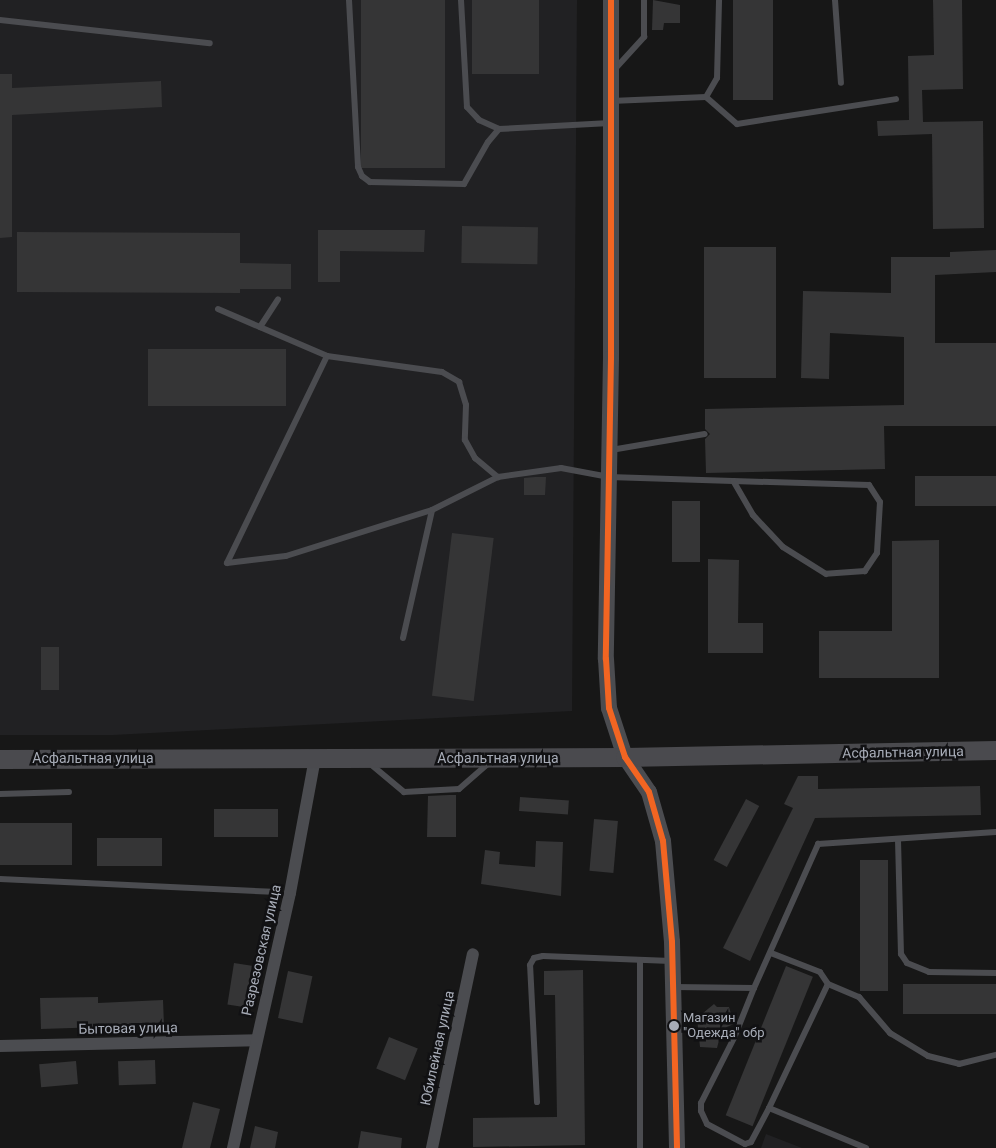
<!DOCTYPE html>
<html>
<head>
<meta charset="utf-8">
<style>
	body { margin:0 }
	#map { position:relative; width:996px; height:1148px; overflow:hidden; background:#171717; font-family:Roboto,sans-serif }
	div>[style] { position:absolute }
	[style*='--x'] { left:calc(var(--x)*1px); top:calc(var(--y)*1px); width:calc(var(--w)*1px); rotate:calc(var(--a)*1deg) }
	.built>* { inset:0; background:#212123 }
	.building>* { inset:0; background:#353536; transform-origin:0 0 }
	.service>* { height:6px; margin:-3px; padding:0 3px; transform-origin:3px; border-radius:3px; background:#4b4c50 }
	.minor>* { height:12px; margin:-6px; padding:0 6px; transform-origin:6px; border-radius:6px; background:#4b4c50 }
	.tertiary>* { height:16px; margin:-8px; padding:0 8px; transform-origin:8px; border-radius:8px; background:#4b4c50 }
	.secondary>* { height:19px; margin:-9.5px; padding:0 9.5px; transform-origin:9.5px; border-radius:9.5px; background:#4a4a4e }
	.bus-1>* { height:6px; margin:-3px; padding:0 3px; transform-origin:3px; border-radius:3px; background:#f26522 }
	.dots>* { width:14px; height:14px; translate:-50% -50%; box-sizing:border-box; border:2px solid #111113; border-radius:50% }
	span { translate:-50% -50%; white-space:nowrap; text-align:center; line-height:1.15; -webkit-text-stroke:5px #111113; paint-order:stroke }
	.bus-label { font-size:13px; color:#a8adb8 }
	.left { translate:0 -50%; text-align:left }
	.street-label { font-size:14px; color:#a8adb8 }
</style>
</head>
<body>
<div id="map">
	<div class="built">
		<div style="clip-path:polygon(0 0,577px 0,572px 711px,113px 735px,0 735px)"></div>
		<div style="clip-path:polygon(766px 1134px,802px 1148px,761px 1148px)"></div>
	</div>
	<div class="building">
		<div style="left:361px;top:0;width:84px;height:168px"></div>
		<div style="left:472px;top:0;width:67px;height:74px"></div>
		<div style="clip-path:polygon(653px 0,680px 5px,680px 23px,664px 23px,663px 30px,652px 30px)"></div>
		<div style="left:733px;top:0;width:40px;height:100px"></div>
		<div style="clip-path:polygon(933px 0,962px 0,963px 89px,922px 90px,923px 122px,983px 121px,984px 228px,933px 229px,932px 134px,878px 136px,877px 121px,909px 120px,908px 56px,934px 55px)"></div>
		<div style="clip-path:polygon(0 74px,12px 74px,12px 88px,161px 81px,162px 107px,12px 115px,12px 237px,0 238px)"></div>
		<div style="left:462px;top:226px;width:76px;height:37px;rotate:1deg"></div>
		<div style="clip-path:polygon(318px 230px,425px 230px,424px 252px,340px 251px,340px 282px,318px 282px)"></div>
		<div style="clip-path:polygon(17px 232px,240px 233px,240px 263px,291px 264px,291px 289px,240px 289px,240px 293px,17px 292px)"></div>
		<div style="left:704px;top:247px;width:72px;height:131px"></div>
		<div style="clip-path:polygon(996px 250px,996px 272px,935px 275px,935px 343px,996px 343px,996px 426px,884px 426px,885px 469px,706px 473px,705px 439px,710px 434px,705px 429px,705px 409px,904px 405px,904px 337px,830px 333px,829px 379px,801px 378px,803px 291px,891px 293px,891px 257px,950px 257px,950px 252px)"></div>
		<div style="left:148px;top:349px;width:138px;height:57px"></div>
		<div style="left:915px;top:476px;width:81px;height:30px"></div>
		<div style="clip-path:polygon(535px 477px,546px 477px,545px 495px,524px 495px,524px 478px)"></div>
		<div style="left:672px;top:501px;width:28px;height:61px"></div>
		<div style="left:452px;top:533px;width:42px;height:164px;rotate:7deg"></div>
		<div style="clip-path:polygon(939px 540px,939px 678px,819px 678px,819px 631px,892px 631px,892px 541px)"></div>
		<div style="clip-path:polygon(708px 559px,739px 560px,738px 623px,763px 623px,763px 653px,708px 653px)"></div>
		<div style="left:41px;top:647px;width:18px;height:43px"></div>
		<div style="clip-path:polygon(798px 776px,818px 776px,818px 789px,980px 786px,981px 815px,815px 818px,750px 961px,723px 948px,793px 808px,784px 804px)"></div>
		<div style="clip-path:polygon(449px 795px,456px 795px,456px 837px,427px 837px,428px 796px)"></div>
		<div style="left:520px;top:797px;width:49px;height:14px;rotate:4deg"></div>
		<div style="left:746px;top:799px;width:15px;height:69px;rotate:28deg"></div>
		<div style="left:214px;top:809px;width:64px;height:28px"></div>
		<div style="left:594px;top:819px;width:24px;height:52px;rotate:5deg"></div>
		<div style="left:72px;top:823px;width:42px;height:72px;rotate:90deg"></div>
		<div style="left:97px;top:838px;width:65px;height:28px"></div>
		<div style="clip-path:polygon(536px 841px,563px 842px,561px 896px,481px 884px,485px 850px,500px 852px,499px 864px,535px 867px)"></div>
		<div style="left:860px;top:860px;width:28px;height:131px"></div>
		<div style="left:234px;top:963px;width:18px;height:42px;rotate:9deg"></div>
		<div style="left:786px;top:966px;width:29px;height:161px;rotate:22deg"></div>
		<div style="clip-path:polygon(583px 970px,585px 1145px,473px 1147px,473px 1118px,557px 1117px,555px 995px,544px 995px,544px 971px)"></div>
		<div style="left:288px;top:971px;width:25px;height:48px;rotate:12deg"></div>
		<div style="left:996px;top:984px;width:30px;height:93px;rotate:90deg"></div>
		<div style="clip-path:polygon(98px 997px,98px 1003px,163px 1000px,164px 1025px,41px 1029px,40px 998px)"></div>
		<div style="clip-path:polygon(714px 1004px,717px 1007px,729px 1007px,734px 1024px,722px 1029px,717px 1048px,700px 1047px,697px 1018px)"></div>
		<div style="left:389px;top:1037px;width:31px;height:34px;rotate:22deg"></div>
		<div style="left:155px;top:1060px;width:24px;height:37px;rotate:88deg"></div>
		<div style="left:76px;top:1061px;width:23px;height:37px;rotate:85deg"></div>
		<div style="clip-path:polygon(193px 1102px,220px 1109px,210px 1148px,182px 1148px)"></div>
		<div style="clip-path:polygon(255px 1126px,278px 1132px,275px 1148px,250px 1148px)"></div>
		<div style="clip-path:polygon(361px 1131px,402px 1138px,401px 1148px,358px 1148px)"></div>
	</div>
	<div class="service">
		<div style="--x:349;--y:0;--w:167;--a:86.9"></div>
		<div style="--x:358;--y:167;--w:10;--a:66"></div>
		<div style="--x:362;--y:176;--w:10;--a:37"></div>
		<div style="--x:370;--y:182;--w:94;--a:1.2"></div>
		<div style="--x:464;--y:184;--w:48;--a:-60.3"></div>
		<div style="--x:488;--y:142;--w:17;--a:-50"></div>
		<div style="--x:461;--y:0;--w:107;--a:86.8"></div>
		<div style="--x:467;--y:107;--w:18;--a:47"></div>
		<div style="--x:479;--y:120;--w:22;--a:24"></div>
		<div style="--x:499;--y:129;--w:111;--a:-3.1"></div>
		<div style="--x:835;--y:0;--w:83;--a:85.9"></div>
		<div style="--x:0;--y:20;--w:211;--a:6.3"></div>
		<div style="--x:614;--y:70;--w:45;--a:-47.7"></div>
		<div style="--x:644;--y:37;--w:37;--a:-90"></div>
		<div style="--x:706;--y:97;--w:22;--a:-60"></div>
		<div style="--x:717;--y:78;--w:78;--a:-88.5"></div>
		<div style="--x:611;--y:101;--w:95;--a:-2.4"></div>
		<div style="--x:706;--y:97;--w:41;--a:41.1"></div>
		<div style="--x:737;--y:124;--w:161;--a:-8.9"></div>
		<div style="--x:218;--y:309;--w:119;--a:23.3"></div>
		<div style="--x:327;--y:356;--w:230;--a:115.8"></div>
		<div style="--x:260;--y:327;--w:33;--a:-57"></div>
		<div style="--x:327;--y:356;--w:116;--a:7.9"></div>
		<div style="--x:442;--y:372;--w:20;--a:30"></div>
		<div style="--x:459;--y:382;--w:24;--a:73"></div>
		<div style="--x:466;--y:405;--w:35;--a:92"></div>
		<div style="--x:465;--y:440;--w:21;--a:61"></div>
		<div style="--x:475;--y:458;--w:30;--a:40"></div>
		<div style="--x:611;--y:450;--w:95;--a:-9.7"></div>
		<div style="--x:227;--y:563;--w:59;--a:-6.8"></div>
		<div style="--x:286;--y:556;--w:153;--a:-17.5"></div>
		<div style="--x:403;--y:638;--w:131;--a:-77.2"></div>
		<div style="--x:432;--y:510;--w:74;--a:-26.6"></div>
		<div style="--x:498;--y:477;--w:64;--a:-8.1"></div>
		<div style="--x:561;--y:468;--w:49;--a:10.6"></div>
		<div style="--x:609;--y:477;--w:124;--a:1.8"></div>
		<div style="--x:733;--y:481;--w:136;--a:1.7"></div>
		<div style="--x:869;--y:485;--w:20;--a:57"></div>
		<div style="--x:880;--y:502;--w:51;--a:93.4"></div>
		<div style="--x:877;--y:553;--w:22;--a:124"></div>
		<div style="--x:865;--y:571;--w:39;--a:176"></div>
		<div style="--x:826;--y:574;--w:51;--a:-147.9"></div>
		<div style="--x:783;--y:547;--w:44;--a:-133.2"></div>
		<div style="--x:753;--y:515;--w:39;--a:-120"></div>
		<div style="--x:368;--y:762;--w:47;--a:39.8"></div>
		<div style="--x:404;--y:792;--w:55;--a:-3.1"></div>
		<div style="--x:459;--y:789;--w:41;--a:-41.1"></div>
		<div style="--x:0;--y:794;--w:69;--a:-1.7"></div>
		<div style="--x:898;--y:840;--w:114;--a:88.5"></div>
		<div style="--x:901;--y:954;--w:11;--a:56"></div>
		<div style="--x:907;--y:963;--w:24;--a:22"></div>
		<div style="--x:929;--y:972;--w:67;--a:0.9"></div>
		<div style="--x:0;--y:879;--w:272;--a:2.7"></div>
		<div style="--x:828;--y:984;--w:34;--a:23"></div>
		<div style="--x:859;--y:997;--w:48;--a:49.3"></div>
		<div style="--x:890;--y:1033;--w:44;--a:31.2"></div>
		<div style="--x:928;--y:1056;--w:32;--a:14"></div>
		<div style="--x:959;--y:1064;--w:38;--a:-14"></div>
		<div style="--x:674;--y:987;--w:80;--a:0.7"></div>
		<div style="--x:754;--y:988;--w:158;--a:-66"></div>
		<div style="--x:818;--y:844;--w:178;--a:-3.9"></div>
		<div style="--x:754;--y:988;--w:54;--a:111.8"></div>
		<div style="--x:734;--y:1038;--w:73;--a:116.9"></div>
		<div style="--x:701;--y:1103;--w:8;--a:90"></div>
		<div style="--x:701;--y:1111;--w:14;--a:65"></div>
		<div style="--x:707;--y:1124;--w:43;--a:27.8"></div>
		<div style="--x:745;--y:1144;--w:6;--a:-18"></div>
		<div style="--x:751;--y:1142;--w:38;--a:-62"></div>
		<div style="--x:769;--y:1108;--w:137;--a:-64.6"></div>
		<div style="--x:828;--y:984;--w:14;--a:-124"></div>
		<div style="--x:820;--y:972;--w:53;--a:-158.8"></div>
		<div style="--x:537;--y:1102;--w:137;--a:-92.9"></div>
		<div style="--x:530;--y:965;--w:8;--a:-60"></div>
		<div style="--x:534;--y:958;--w:9;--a:-13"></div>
		<div style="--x:543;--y:956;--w:128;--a:2.2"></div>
		<div style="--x:769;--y:1108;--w:105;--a:22.4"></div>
		<div style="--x:640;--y:1148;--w:188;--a:-90"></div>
	</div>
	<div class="minor">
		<div style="--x:0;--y:1046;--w:256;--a:-1.3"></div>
		<div style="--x:233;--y:1148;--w:261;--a:-77.4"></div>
		<div style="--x:290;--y:893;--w:137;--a:-79.5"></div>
		<div style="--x:432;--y:1148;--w:198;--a:-78.1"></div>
	</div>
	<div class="tertiary">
		<div style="--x:611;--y:0;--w:358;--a:90"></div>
		<div style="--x:611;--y:358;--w:301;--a:91"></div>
		<div style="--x:606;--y:659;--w:49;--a:86.5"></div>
		<div style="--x:609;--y:708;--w:52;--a:71.9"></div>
		<div style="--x:625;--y:757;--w:42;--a:55.6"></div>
		<div style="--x:649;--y:792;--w:51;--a:74.1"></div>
		<div style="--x:663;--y:841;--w:101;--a:84.9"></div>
		<div style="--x:672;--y:942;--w:206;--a:88.6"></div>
	</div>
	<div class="secondary">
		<div style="--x:0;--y:759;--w:625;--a:-0.18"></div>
		<div style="--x:625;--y:757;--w:371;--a:-1.1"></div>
	</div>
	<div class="bus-1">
		<div style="--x:611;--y:0;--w:358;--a:90"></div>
		<div style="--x:611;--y:358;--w:301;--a:91"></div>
		<div style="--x:606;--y:659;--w:49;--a:86.5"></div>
		<div style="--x:609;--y:708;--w:52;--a:71.9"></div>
		<div style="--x:625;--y:757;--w:42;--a:55.6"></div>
		<div style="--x:649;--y:792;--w:51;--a:74.1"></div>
		<div style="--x:663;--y:841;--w:101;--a:84.9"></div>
		<div style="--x:672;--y:942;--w:206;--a:88.6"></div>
	</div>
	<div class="dots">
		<div style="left:674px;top:1026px;background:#a8adb8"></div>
	</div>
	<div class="bus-label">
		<span class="left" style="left:683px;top:1026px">Магазин<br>"Одежда" обр</span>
	</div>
	<div class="street-label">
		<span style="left:903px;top:752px;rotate:-1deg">Асфальтная улица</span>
		<span style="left:93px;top:758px">Асфальтная улица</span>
		<span style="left:498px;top:758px">Асфальтная улица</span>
		<span style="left:261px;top:950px;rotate:-77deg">Разрезовская улица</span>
		<span style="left:128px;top:1028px;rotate:-1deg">Бытовая улица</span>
		<span style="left:437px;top:1048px;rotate:-78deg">Юбилейная улица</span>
	</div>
</div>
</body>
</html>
